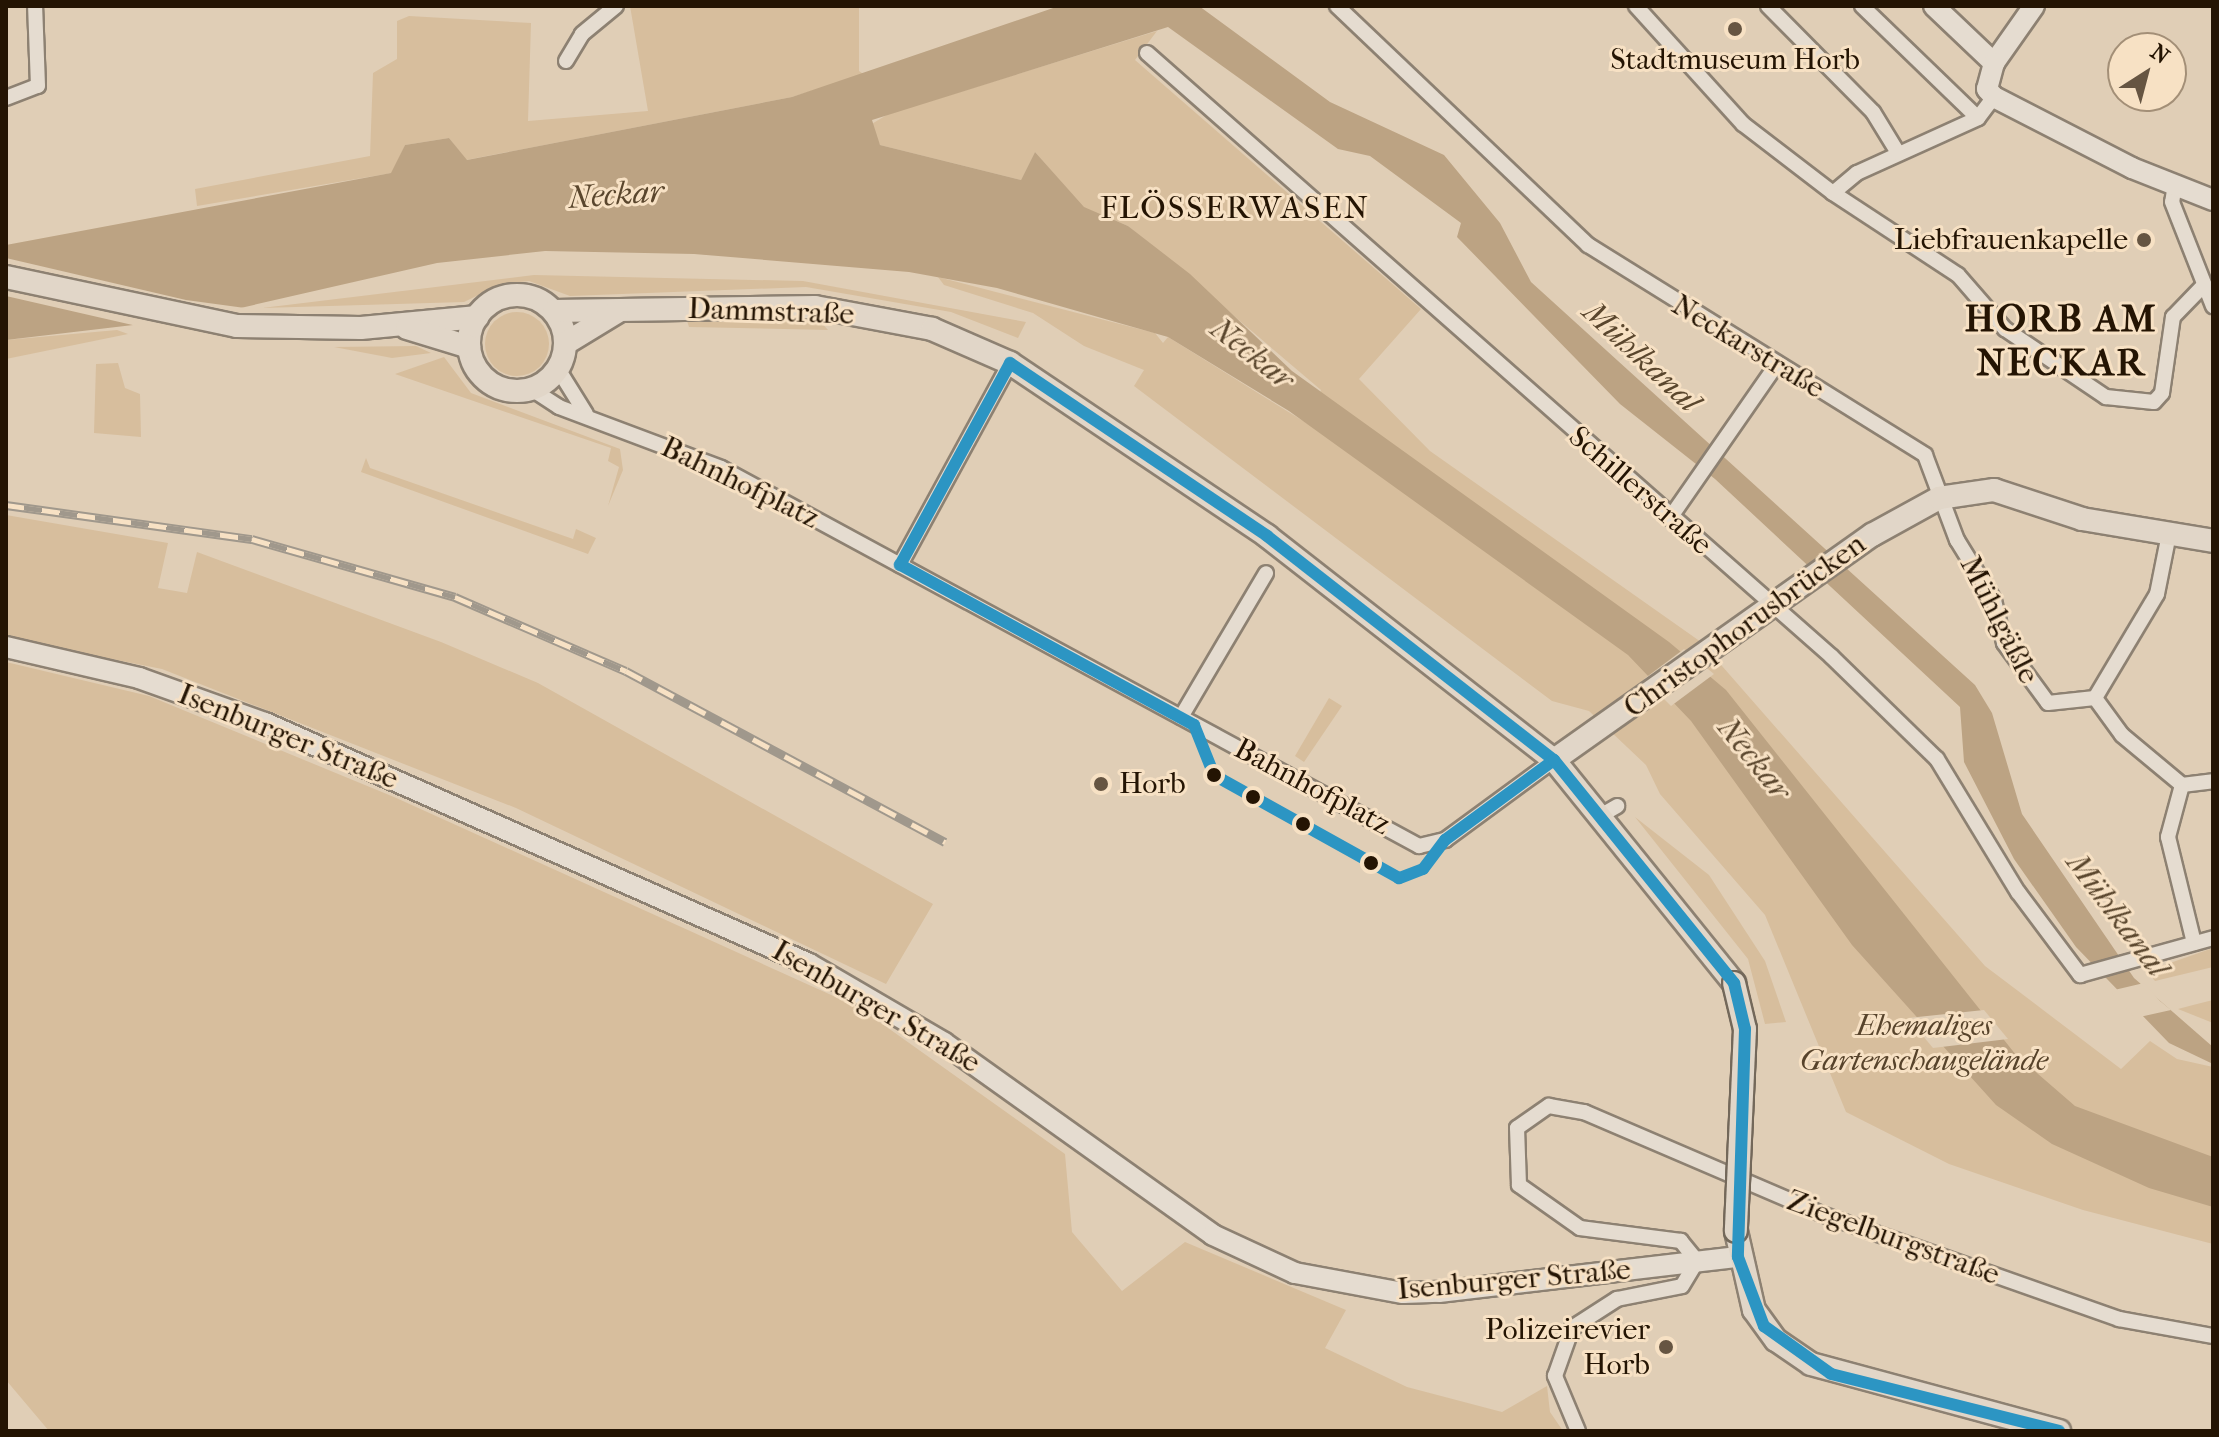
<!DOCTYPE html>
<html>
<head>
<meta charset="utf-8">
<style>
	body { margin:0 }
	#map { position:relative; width:2219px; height:1437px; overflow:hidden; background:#e0ceb6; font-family:"IM FELL French Canon",serif }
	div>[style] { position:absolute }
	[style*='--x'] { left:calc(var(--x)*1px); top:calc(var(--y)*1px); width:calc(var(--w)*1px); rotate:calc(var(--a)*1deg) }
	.green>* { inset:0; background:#d7be9d }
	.round { border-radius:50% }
	.water>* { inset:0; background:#bca383 }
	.pier>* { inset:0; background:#e0ceb6 }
	.roads { filter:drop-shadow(2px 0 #8d8172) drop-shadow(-2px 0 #8d8172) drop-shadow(0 2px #8d8172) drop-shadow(0 -2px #8d8172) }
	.street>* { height:14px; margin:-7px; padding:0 7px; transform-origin:7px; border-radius:7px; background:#e5dcd0 }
	.secondary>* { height:20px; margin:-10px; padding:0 10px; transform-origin:10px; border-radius:10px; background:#e5dcd0 }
	.primary>* { height:22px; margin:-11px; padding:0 11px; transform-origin:11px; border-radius:11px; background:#e1d6c8 }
	.primary>.ring { margin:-11px; padding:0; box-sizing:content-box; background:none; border:22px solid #e1d6c8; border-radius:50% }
	.rail>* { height:9px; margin-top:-4.5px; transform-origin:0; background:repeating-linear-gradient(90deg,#f7e1c4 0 18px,#a0988c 0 36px); box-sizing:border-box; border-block:2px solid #a0988c }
	.bridges { filter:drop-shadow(2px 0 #73685a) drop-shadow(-2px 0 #73685a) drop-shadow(0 2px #73685a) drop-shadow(0 -2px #73685a) }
	.primary-bridge>* { height:22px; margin:-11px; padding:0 11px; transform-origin:11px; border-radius:11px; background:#e1d6c8 }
	.bus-1>* { height:12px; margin:-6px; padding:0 6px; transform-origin:6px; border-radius:6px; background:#2c95c3 }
	.dots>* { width:22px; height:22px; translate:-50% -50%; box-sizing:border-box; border:4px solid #f7e1c4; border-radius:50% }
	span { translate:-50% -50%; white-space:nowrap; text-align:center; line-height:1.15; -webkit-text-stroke:6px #f7e1c4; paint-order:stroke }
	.poi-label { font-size:30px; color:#241403 }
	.right { translate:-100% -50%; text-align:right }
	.left { translate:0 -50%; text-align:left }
	.street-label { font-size:30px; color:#241403 }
	.park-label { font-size:30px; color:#57432b; font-style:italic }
	.water-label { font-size:32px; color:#5a462d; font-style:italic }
	.neighbourhood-label { font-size:32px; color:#241403; letter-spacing:2px }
	.district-label { font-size:38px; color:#241403; font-weight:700; letter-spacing:2px }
	.frame { position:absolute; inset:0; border:8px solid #241403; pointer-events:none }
	.north { position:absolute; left:2107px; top:32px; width:80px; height:80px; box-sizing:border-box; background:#f7e1c4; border:2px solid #a38f77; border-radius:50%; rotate:36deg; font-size:22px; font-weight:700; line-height:32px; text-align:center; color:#241403 }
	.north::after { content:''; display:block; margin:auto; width:28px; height:36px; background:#665542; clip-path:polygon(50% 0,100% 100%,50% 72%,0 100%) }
</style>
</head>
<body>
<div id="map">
	<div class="green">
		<div style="clip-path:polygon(630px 6px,859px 6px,859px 71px,911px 107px,1157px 31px,1135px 60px,1421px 309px,1359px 379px,1430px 451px,1701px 642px,1985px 966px,2121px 1069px,2150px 1041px,2177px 1059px,2213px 1067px,2213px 1244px,2083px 1210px,1949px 1164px,1846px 1112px,1765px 915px,1660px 794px,1646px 765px,1589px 711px,1552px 701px,1134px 386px,1144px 370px,1084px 346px,1033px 313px,944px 285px,938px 277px,1155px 333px,1163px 343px,1168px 337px,1308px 424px,1321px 390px,1128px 226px,1084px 208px,1035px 152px,1021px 180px,880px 145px,870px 125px,890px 113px,852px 78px,792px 97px,466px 160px,449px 138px,405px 145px,392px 173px,197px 206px,195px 189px,370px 156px,373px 73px,397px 59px,397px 21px,409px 16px,531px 23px,528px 121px,648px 111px)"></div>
		<div style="clip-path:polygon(534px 275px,803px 281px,1026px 322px,1018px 338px,951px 312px,806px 287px,570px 296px,529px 281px,501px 284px,464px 302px,262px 308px)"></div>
		<div class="round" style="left:485px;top:312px;width:64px;height:64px"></div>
		<div style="clip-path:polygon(687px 321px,820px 321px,828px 330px,689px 327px)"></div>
		<div style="clip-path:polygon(117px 330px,128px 334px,6px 359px,6px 340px)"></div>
		<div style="clip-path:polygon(416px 346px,431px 353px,392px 358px,334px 347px)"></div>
		<div style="clip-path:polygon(444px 357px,471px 393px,620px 449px,623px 470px,608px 506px,619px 467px,608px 461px,611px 448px,395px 374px)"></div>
		<div style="clip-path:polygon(118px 363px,125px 388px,140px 394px,141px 437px,94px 433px,96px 364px)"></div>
		<div style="clip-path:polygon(366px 458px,370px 468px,573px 539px,576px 529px,596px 538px,588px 554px,361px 472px)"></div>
		<div style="clip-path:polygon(6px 515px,168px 543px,158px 588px,187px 593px,197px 552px,441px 642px,538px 683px,933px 904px,886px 984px,516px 808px,162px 669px,6px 638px)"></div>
		<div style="clip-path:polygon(6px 662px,149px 696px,394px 797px,860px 1008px,1065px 1154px,1072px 1232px,1122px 1291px,1185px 1242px,1346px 1310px,1325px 1348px,1407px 1387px,1502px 1412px,1547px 1386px,1550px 1412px,1563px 1431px,49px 1431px,6px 1380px)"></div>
		<div style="clip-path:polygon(1329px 698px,1342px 706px,1304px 762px,1295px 756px)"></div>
		<div style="clip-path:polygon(1635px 817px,1709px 875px,1765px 961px,1786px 1022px,1765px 1024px,1748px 959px)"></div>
		<div style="clip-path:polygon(2213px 948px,2213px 967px,2155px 981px,2147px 971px)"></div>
		<div style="clip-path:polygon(2213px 1000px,2213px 1023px,2178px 1009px,2193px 1005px)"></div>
	</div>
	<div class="water">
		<div style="clip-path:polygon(1059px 6px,1199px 6px,1330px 102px,1444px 155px,1500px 223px,1531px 282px,1975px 685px,1992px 713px,2022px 814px,2134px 978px,2213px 1047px,2213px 1064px,2169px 1043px,2076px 947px,2014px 859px,1964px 762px,1960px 707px,1715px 479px,1620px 404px,1457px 237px,1461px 223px,1370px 156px,1338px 149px,1168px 27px,872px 120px,880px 145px,1021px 180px,1035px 152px,1084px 207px,1128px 226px,1190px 274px,1292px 371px,1669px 642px,1726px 690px,2016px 1055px,2075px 1106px,2213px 1157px,2213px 1207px,2149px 1188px,2052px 1144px,1996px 1105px,1852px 945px,1691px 721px,1628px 655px,1289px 411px,1168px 337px,997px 288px,909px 272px,694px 254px,545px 251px,437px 263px,201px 317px,6px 340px,6px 245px,391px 173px,405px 145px,449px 138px,467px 160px,792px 97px)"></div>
	</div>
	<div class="pier">
		<div style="clip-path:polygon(6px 258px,186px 300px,245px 308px,150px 329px,6px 296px)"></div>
		<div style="clip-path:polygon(1684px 649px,1714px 674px,1671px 706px,1644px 679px)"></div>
		<div style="clip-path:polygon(2144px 983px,2160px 1001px,2171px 1010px,2135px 1018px,2110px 991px)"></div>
		<div style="clip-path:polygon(1984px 1010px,2008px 1039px,1933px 1048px,1908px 1018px)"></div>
	</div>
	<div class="roads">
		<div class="street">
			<div style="--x:1337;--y:6;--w:347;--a:43.6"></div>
			<div style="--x:1588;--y:245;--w:397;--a:31.9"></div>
			<div style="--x:1925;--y:455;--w:91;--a:69.4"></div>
			<div style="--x:1957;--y:540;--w:70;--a:58.3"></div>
			<div style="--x:1994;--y:600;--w:44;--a:76.9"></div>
			<div style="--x:2004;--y:643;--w:74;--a:53.7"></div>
			<div style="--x:2048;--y:703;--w:47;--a:-6.1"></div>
			<div style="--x:2095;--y:698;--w:121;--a:-59.2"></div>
			<div style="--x:2157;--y:594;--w:61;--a:-78.7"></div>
			<div style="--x:1636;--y:6;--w:159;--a:47.8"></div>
			<div style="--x:1743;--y:124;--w:113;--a:37.5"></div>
			<div style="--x:1833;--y:193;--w:31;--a:-40"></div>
			<div style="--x:1857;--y:173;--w:133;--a:-24.4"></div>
			<div style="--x:1978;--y:118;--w:26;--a:-53"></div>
			<div style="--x:1768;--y:6;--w:149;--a:45.3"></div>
			<div style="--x:1873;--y:112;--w:48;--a:58.6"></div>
			<div style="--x:1862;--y:6;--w:161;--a:44"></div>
			<div style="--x:1147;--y:53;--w:913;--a:41.4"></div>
			<div style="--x:1832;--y:657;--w:146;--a:44.2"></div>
			<div style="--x:1937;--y:759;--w:156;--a:58.7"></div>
			<div style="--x:2018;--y:892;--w:104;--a:53.2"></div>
			<div style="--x:2080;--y:975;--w:138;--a:-15.5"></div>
			<div style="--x:566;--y:61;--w:31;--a:-59"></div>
			<div style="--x:582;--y:34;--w:44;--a:-39.5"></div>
			<div style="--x:6;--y:98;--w:34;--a:-21"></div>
			<div style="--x:38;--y:86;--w:80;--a:-92.1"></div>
			<div style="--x:2175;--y:184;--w:18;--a:99"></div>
			<div style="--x:2172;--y:202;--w:112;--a:68.5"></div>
			<div style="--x:1833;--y:193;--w:149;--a:33.3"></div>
			<div style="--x:1958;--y:275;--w:72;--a:49"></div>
			<div style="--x:2005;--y:329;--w:122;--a:34"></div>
			<div style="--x:2106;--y:397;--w:48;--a:5.9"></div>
			<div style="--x:2154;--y:402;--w:12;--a:-48"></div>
			<div style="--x:2162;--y:393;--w:77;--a:-81.8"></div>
			<div style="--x:2173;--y:317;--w:45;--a:-45.9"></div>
			<div style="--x:558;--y:369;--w:53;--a:58.1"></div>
			<div style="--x:533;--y:390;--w:31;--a:33"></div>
			<div style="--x:559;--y:407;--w:173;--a:20.6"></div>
			<div style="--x:721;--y:468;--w:794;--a:28.44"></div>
			<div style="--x:1419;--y:846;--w:27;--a:-13"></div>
			<div style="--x:1445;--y:840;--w:135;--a:-36.3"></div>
			<div style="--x:1670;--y:518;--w:188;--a:-55.2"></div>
			<div style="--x:900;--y:565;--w:230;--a:-61.4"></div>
			<div style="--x:2095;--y:698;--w:46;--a:53.9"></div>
			<div style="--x:2122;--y:735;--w:78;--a:39.8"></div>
			<div style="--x:2182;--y:785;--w:31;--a:-7"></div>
			<div style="--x:1181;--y:717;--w:167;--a:-59.4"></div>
			<div style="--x:2182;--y:785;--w:54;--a:105.1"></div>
			<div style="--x:2168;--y:837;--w:109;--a:76.2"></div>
			<div style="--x:1600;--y:816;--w:20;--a:-30"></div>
			<div style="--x:1578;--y:1431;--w:60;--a:-112.7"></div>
			<div style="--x:1555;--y:1376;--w:51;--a:-70.5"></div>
			<div style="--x:1572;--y:1328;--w:54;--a:-32.8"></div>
			<div style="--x:1617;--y:1299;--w:66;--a:-11.3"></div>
			<div style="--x:1682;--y:1286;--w:29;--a:-59"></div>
			<div style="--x:1697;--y:1261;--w:26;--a:-129"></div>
			<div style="--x:1681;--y:1241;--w:102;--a:-172.7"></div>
			<div style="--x:1580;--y:1228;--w:75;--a:-144.8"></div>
			<div style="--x:1519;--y:1185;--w:57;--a:-92"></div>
			<div style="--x:1517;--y:1128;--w:39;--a:-35"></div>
			<div style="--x:1549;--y:1106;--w:36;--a:10"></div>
			<div style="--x:1584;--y:1112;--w:261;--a:23.2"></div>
			<div style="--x:1824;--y:1215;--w:313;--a:19.4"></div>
			<div style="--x:2119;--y:1319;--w:96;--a:10.3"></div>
		</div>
		<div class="secondary">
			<div style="--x:1934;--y:6;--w:83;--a:43.5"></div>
			<div style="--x:2034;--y:6;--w:70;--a:125.1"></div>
			<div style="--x:1994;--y:63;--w:27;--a:105"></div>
			<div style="--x:1987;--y:89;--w:11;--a:49"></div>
			<div style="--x:1994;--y:97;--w:155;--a:27.2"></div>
			<div style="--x:2132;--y:168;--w:87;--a:21.6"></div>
			<div style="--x:6;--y:647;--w:137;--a:13.1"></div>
			<div style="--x:139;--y:678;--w:134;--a:19.7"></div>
			<div style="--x:265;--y:723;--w:595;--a:23.89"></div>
			<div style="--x:809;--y:964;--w:156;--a:30.3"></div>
			<div style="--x:944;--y:1043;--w:330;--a:35.5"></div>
			<div style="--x:1213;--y:1235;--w:90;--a:24.9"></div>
			<div style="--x:1295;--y:1273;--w:110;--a:10.5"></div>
			<div style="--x:1403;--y:1293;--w:36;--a:-2"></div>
			<div style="--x:1439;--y:1292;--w:301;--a:-6.7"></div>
		</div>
		<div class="primary">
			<div style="--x:6;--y:277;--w:236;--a:12"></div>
			<div style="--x:237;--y:326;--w:124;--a:0.9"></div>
			<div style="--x:361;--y:328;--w:117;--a:-5.4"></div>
			<div class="ring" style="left:469px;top:295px;width:74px;height:74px"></div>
			<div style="--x:554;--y:311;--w:261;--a:-0.9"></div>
			<div style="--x:815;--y:307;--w:119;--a:10.6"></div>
			<div style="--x:932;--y:329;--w:85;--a:23.6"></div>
			<div style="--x:1010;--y:363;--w:310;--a:33.9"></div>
			<div style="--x:1267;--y:536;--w:364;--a:38"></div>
			<div style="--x:1554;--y:760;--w:287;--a:51.1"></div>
			<div style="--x:407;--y:328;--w:65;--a:17"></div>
			<div style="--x:566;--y:343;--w:60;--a:-31.3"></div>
			<div style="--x:1554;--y:760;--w:390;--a:-35.3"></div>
			<div style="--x:1872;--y:535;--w:77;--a:-28.9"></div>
			<div style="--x:1939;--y:498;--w:56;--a:-8.3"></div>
			<div style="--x:1994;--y:490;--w:93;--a:18.2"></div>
			<div style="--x:2082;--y:519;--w:133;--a:9.5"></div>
			<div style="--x:1736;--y:1231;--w:81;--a:77.2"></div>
			<div style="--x:1754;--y:1310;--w:37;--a:54"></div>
			<div style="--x:1776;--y:1340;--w:42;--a:34.4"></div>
			<div style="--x:1811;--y:1364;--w:257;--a:15.1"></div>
		</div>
	</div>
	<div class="rail">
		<div style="--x:6;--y:505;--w:248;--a:7.9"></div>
		<div style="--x:252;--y:539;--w:211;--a:15.9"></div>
		<div style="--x:455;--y:597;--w:186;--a:23.4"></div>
		<div style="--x:626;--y:671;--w:362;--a:28.2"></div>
	</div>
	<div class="bridges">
		<div class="primary-bridge">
			<div style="--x:1734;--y:983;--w:47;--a:76.6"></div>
			<div style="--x:1745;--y:1029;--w:202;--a:92.6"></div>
		</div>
	</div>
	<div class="bus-1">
		<div style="--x:1010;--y:363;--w:310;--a:33.9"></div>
		<div style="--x:1267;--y:536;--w:364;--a:38"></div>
		<div style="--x:1554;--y:760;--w:135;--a:143.7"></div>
		<div style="--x:1445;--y:840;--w:36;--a:127"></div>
		<div style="--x:1423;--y:869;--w:26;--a:159"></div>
		<div style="--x:1399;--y:878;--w:212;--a:-150.9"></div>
		<div style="--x:1214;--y:775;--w:54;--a:-111.8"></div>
		<div style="--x:1194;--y:725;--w:335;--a:-151.4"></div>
		<div style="--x:900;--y:565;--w:230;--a:-61.4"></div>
		<div style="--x:1554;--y:760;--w:287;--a:51.1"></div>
		<div style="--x:1734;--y:983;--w:47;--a:76.6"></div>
		<div style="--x:1745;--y:1029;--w:228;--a:91.8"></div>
		<div style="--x:1738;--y:1257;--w:74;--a:69.4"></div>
		<div style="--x:1764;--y:1326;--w:82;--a:35.6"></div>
		<div style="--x:1831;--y:1374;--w:235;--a:14"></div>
	</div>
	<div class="dots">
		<div style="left:1735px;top:29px;background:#665542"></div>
		<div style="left:2144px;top:240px;background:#665542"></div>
		<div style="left:1214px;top:775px;background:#241403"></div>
		<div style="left:1101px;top:784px;background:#665542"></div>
		<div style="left:1253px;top:797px;background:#241403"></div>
		<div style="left:1303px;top:824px;background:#241403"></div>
		<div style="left:1371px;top:863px;background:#241403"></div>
		<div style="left:1666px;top:1347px;background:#665542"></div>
	</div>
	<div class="poi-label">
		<span style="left:1735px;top:60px">Stadtmuseum Horb</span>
		<span class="right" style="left:2128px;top:240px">Liebfrauenkapelle</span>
		<span class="left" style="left:1119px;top:784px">Horb</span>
		<span class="right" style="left:1650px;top:1347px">Polizeirevier<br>Horb</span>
	</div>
	<div class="street-label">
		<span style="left:771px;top:312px;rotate:2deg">Dammstraße</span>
		<span style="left:1748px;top:347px;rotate:31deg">Neckarstraße</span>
		<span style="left:740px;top:483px;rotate:26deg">Bahnhofplatz</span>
		<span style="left:1640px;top:491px;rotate:41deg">Schillerstraße</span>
		<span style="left:1999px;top:620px;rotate:63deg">Mühlgäßle</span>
		<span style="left:1745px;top:626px;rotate:-36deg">Christophorusbrücken</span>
		<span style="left:288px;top:737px;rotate:22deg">Isenburger Straße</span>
		<span style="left:1312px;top:787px;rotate:28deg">Bahnhofplatz</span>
		<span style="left:876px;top:1007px;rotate:30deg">Isenburger Straße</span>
		<span style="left:1893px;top:1238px;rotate:20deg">Ziegelburgstraße</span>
		<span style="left:1514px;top:1280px;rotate:-5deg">Isenburger Straße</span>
	</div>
	<div class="park-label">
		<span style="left:1924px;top:1043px">Ehemaliges<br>Gartenschaugelände</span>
	</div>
	<div class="water-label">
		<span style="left:616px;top:195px;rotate:-4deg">Neckar</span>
		<span style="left:1252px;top:354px;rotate:38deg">Neckar</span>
		<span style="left:1641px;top:357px;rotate:43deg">Mühlkanal</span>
		<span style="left:1754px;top:759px;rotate:51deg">Neckar</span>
		<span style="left:2117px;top:915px;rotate:53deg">Mühlkanal</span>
	</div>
	<div class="neighbourhood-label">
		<span style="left:1235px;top:208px">FLÖSSERWASEN</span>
	</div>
	<div class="district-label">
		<span style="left:2061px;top:341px">HORB AM<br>NECKAR</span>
	</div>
	<div class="frame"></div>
	<div class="north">N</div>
</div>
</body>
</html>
